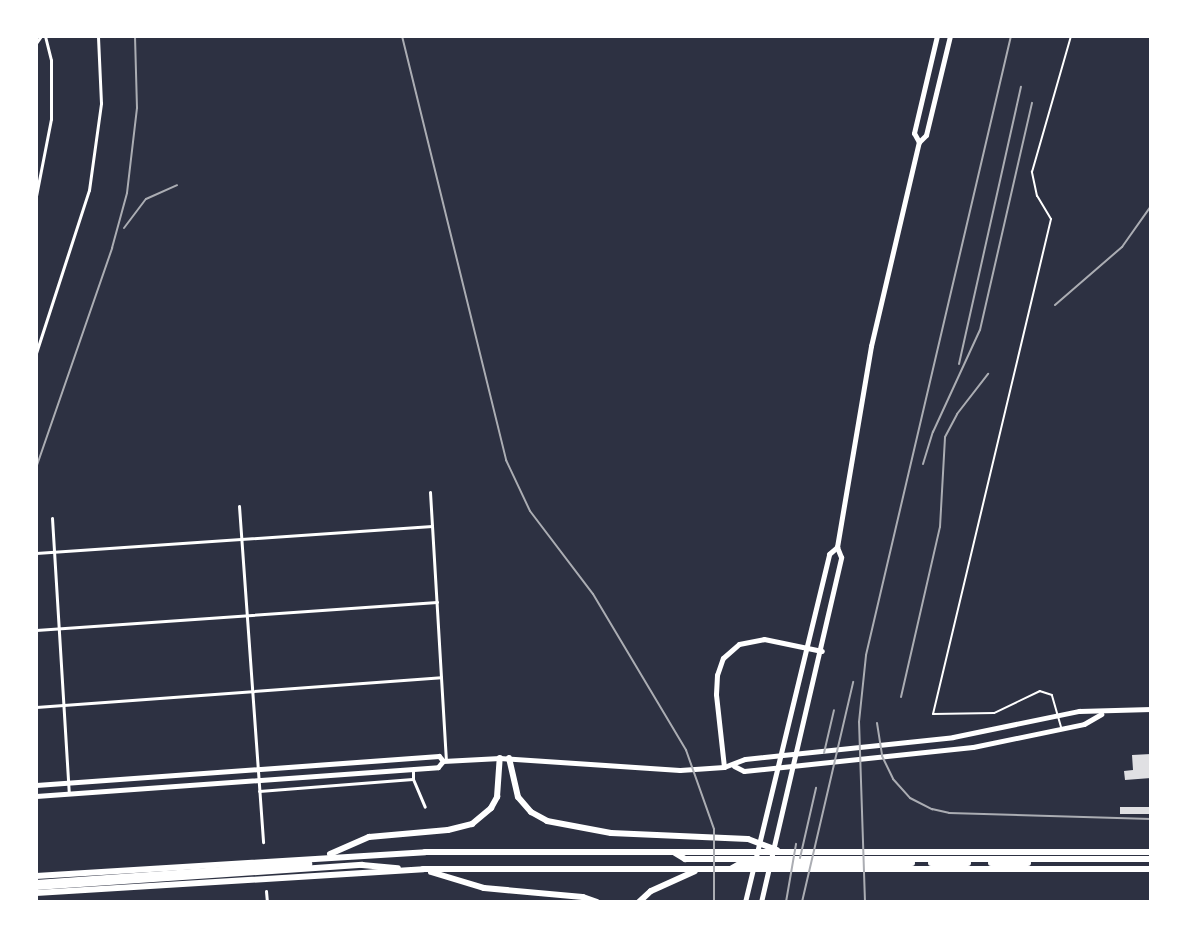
<!DOCTYPE html>
<html>
<head>
<meta charset="utf-8">
<style>
	body { margin:0 }
	#map { position:relative; width:1187px; height:938px; overflow:hidden; background:#2d3142; font-family:Roboto,sans-serif }
	div>[style] { position:absolute }
	[style*='--x'] { left:calc(var(--x)*1px); top:calc(var(--y)*1px); width:calc(var(--w)*1px); rotate:calc(var(--a)*1deg) }
	.building>* { inset:0; background:#e0e0e3; transform-origin:0 0 }
	.service>* { height:2px; margin:-1px; padding:0 1px; transform-origin:1px; border-radius:1px; background:#fff }
	.minor>* { height:3px; margin:-1.5px; padding:0 1.5px; transform-origin:1.5px; border-radius:1.5px; background:#fff }
	.secondary>* { height:5px; margin:-2.5px; padding:0 2.5px; transform-origin:2.5px; border-radius:2.5px; background:#fff }
	.primary>* { height:5px; margin:-2.5px; padding:0 2.5px; transform-origin:2.5px; border-radius:2.5px; background:#fff }
	.motorway>* { height:6px; margin:-3px; padding:0 3px; transform-origin:3px; border-radius:3px; background:#fff }
	.rail>* { height:2px; margin:-1px; padding:0 1px; transform-origin:1px; border-radius:1px; background:#abadb3 }
	span { translate:-50% -50%; white-space:nowrap; text-align:center; line-height:1.15; -webkit-text-stroke:6px #fff; paint-order:stroke }
	.frame { position:absolute; inset:0; border:38px solid #fff; pointer-events:none }
</style>
</head>
<body>
<div id="map">
	<div class="building">
		<div style="clip-path:polygon(1151px 754px,1151px 778px,1125px 780px,1124px 771px,1133px 770px,1132px 755px)"></div>
		<div style="left:1120px;top:807px;width:31px;height:7px"></div>
	</div>
	<div class="service">
		<div style="--x:1061;--y:727;--w:33;--a:-106"></div>
		<div style="--x:1052;--y:695;--w:13;--a:-162"></div>
		<div style="--x:1040;--y:691;--w:51;--a:154.4"></div>
		<div style="--x:994;--y:713;--w:61;--a:179.1"></div>
		<div style="--x:933;--y:714;--w:509;--a:-76.59"></div>
		<div style="--x:1051;--y:219;--w:27;--a:-121"></div>
		<div style="--x:1037;--y:196;--w:25;--a:-102"></div>
		<div style="--x:1032;--y:172;--w:141;--a:-74"></div>
	</div>
	<div class="minor">
		<div style="--x:36;--y:43;--w:9;--a:-54"></div>
		<div style="--x:36;--y:196;--w:78;--a:-79"></div>
		<div style="--x:51;--y:119;--w:59;--a:-90"></div>
		<div style="--x:51;--y:60;--w:25;--a:-104"></div>
		<div style="--x:36;--y:353;--w:171;--a:-72"></div>
		<div style="--x:89;--y:190;--w:88;--a:-82.1"></div>
		<div style="--x:101;--y:103;--w:67;--a:-92.6"></div>
		<div style="--x:430;--y:492;--w:268;--a:86.6"></div>
		<div style="--x:239;--y:506;--w:337;--a:85.9"></div>
		<div style="--x:52;--y:518;--w:276;--a:86.5"></div>
		<div style="--x:36;--y:553;--w:397;--a:-3.9"></div>
		<div style="--x:36;--y:630;--w:402;--a:-4"></div>
		<div style="--x:36;--y:707;--w:406;--a:-4.2"></div>
		<div style="--x:413;--y:769;--w:10;--a:90"></div>
		<div style="--x:413;--y:779;--w:30;--a:67"></div>
		<div style="--x:259;--y:791;--w:154;--a:-4.5"></div>
		<div style="--x:266;--y:891;--w:11;--a:85"></div>
	</div>
	<div class="secondary">
		<div style="--x:734;--y:766;--w:11;--a:27"></div>
		<div style="--x:744;--y:771;--w:230;--a:-6"></div>
		<div style="--x:973;--y:747;--w:113;--a:-11.7"></div>
		<div style="--x:1084;--y:724;--w:20;--a:-30"></div>
		<div style="--x:724;--y:767;--w:22;--a:-21"></div>
		<div style="--x:745;--y:759;--w:209;--a:-6"></div>
		<div style="--x:953;--y:737;--w:129;--a:-11.7"></div>
		<div style="--x:1079;--y:711;--w:72;--a:-1.6"></div>
		<div style="--x:36;--y:785;--w:404;--a:-4.1"></div>
		<div style="--x:439;--y:756;--w:6;--a:51"></div>
		<div style="--x:36;--y:796;--w:403;--a:-4.1"></div>
		<div style="--x:438;--y:767;--w:8;--a:-50"></div>
		<div style="--x:443;--y:761;--w:57;--a:-3"></div>
	</div>
	<div class="primary">
		<div style="--x:919;--y:142;--w:10;--a:-119"></div>
		<div style="--x:914;--y:133;--w:100;--a:-76.7"></div>
		<div style="--x:500;--y:758;--w:180;--a:3.8"></div>
		<div style="--x:680;--y:770;--w:44;--a:-3.9"></div>
		<div style="--x:724;--y:767;--w:73;--a:-96.3"></div>
		<div style="--x:716;--y:694;--w:19;--a:-87"></div>
		<div style="--x:717;--y:675;--w:18;--a:-71"></div>
		<div style="--x:723;--y:658;--w:21;--a:-41"></div>
		<div style="--x:739;--y:644;--w:25;--a:-11"></div>
		<div style="--x:764;--y:639;--w:59;--a:11.7"></div>
		<div style="--x:745;--y:902;--w:358;--a:-76.4"></div>
		<div style="--x:829;--y:554;--w:11;--a:-41"></div>
		<div style="--x:761;--y:902;--w:354;--a:-76.9"></div>
		<div style="--x:841;--y:557;--w:11;--a:-112"></div>
		<div style="--x:837;--y:547;--w:204;--a:-80.4"></div>
		<div style="--x:871;--y:346;--w:210;--a:-76.8"></div>
		<div style="--x:919;--y:142;--w:10;--a:-45"></div>
		<div style="--x:926;--y:135;--w:102;--a:-76.4"></div>
	</div>
	<div class="motorway">
		<div style="--x:509;--y:758;--w:40;--a:77"></div>
		<div style="--x:518;--y:797;--w:20;--a:49"></div>
		<div style="--x:531;--y:812;--w:18;--a:29"></div>
		<div style="--x:547;--y:821;--w:65;--a:10.6"></div>
		<div style="--x:611;--y:833;--w:137;--a:2.5"></div>
		<div style="--x:748;--y:839;--w:31;--a:21"></div>
		<div style="--x:675;--y:853;--w:12;--a:31"></div>
		<div style="--x:685;--y:859;--w:466;--a:0"></div>
		<div style="--x:330;--y:854;--w:43;--a:-23.6"></div>
		<div style="--x:369;--y:837;--w:79;--a:-5.1"></div>
		<div style="--x:448;--y:830;--w:25;--a:-14"></div>
		<div style="--x:472;--y:824;--w:25;--a:-40"></div>
		<div style="--x:491;--y:808;--w:13;--a:-61"></div>
		<div style="--x:497;--y:797;--w:39;--a:-86"></div>
		<div style="--x:931;--y:863;--w:37;--a:0"></div>
		<div style="--x:991;--y:863;--w:37;--a:0"></div>
		<div style="--x:732;--y:868;--w:10;--a:-29"></div>
		<div style="--x:741;--y:863;--w:171;--a:0"></div>
		<div style="--x:431;--y:872;--w:55;--a:16.8"></div>
		<div style="--x:484;--y:888;--w:99;--a:5.2"></div>
		<div style="--x:583;--y:897;--w:15;--a:20"></div>
		<div style="--x:36;--y:876;--w:390;--a:-3.5"></div>
		<div style="--x:425;--y:852;--w:726;--a:0"></div>
		<div style="--x:36;--y:883;--w:274;--a:-4"></div>
		<div style="--x:36;--y:887;--w:327;--a:-3.9"></div>
		<div style="--x:362;--y:865;--w:36;--a:5"></div>
		<div style="--x:36;--y:893;--w:388;--a:-3.5"></div>
		<div style="--x:423;--y:869;--w:728;--a:0"></div>
		<div style="--x:639;--y:902;--w:16;--a:-43"></div>
		<div style="--x:651;--y:891;--w:48;--a:-24.4"></div>
	</div>
	<div class="rail">
		<div style="--x:402;--y:36;--w:437;--a:76.2"></div>
		<div style="--x:506;--y:460;--w:56;--a:64.8"></div>
		<div style="--x:530;--y:511;--w:104;--a:52.8"></div>
		<div style="--x:593;--y:594;--w:182;--a:59.2"></div>
		<div style="--x:686;--y:750;--w:84;--a:70.5"></div>
		<div style="--x:714;--y:829;--w:73;--a:90"></div>
		<div style="--x:124;--y:228;--w:36;--a:-53"></div>
		<div style="--x:146;--y:199;--w:34;--a:-24"></div>
		<div style="--x:1055;--y:305;--w:89;--a:-40.9"></div>
		<div style="--x:1122;--y:247;--w:50;--a:-54.7"></div>
		<div style="--x:959;--y:364;--w:284;--a:-77.4"></div>
		<div style="--x:923;--y:464;--w:34;--a:-73"></div>
		<div style="--x:933;--y:432;--w:112;--a:-65.3"></div>
		<div style="--x:980;--y:330;--w:233;--a:-77.1"></div>
		<div style="--x:36;--y:468;--w:233;--a:-70.9"></div>
		<div style="--x:112;--y:248;--w:57;--a:-74.7"></div>
		<div style="--x:127;--y:193;--w:86;--a:-83.3"></div>
		<div style="--x:137;--y:108;--w:72;--a:-91.6"></div>
		<div style="--x:901;--y:697;--w:174;--a:-77.1"></div>
		<div style="--x:940;--y:527;--w:90;--a:-86.8"></div>
		<div style="--x:945;--y:437;--w:26;--a:-62"></div>
		<div style="--x:957;--y:414;--w:51;--a:-52.2"></div>
		<div style="--x:877;--y:723;--w:33;--a:81"></div>
		<div style="--x:882;--y:756;--w:25;--a:64"></div>
		<div style="--x:893;--y:779;--w:25;--a:48"></div>
		<div style="--x:910;--y:798;--w:25;--a:27"></div>
		<div style="--x:932;--y:809;--w:17;--a:13"></div>
		<div style="--x:949;--y:813;--w:202;--a:1.7"></div>
		<div style="--x:824;--y:753;--w:44;--a:-76.9"></div>
		<div style="--x:800;--y:858;--w:72;--a:-77.1"></div>
		<div style="--x:786;--y:902;--w:59;--a:-80.2"></div>
		<div style="--x:802;--y:902;--w:226;--a:-76.9"></div>
		<div style="--x:865;--y:902;--w:180;--a:-91.9"></div>
		<div style="--x:859;--y:722;--w:67;--a:-84"></div>
		<div style="--x:866;--y:655;--w:636;--a:-76.82"></div>
	</div>
	<div class="frame"></div>
</div>
</body>
</html>
